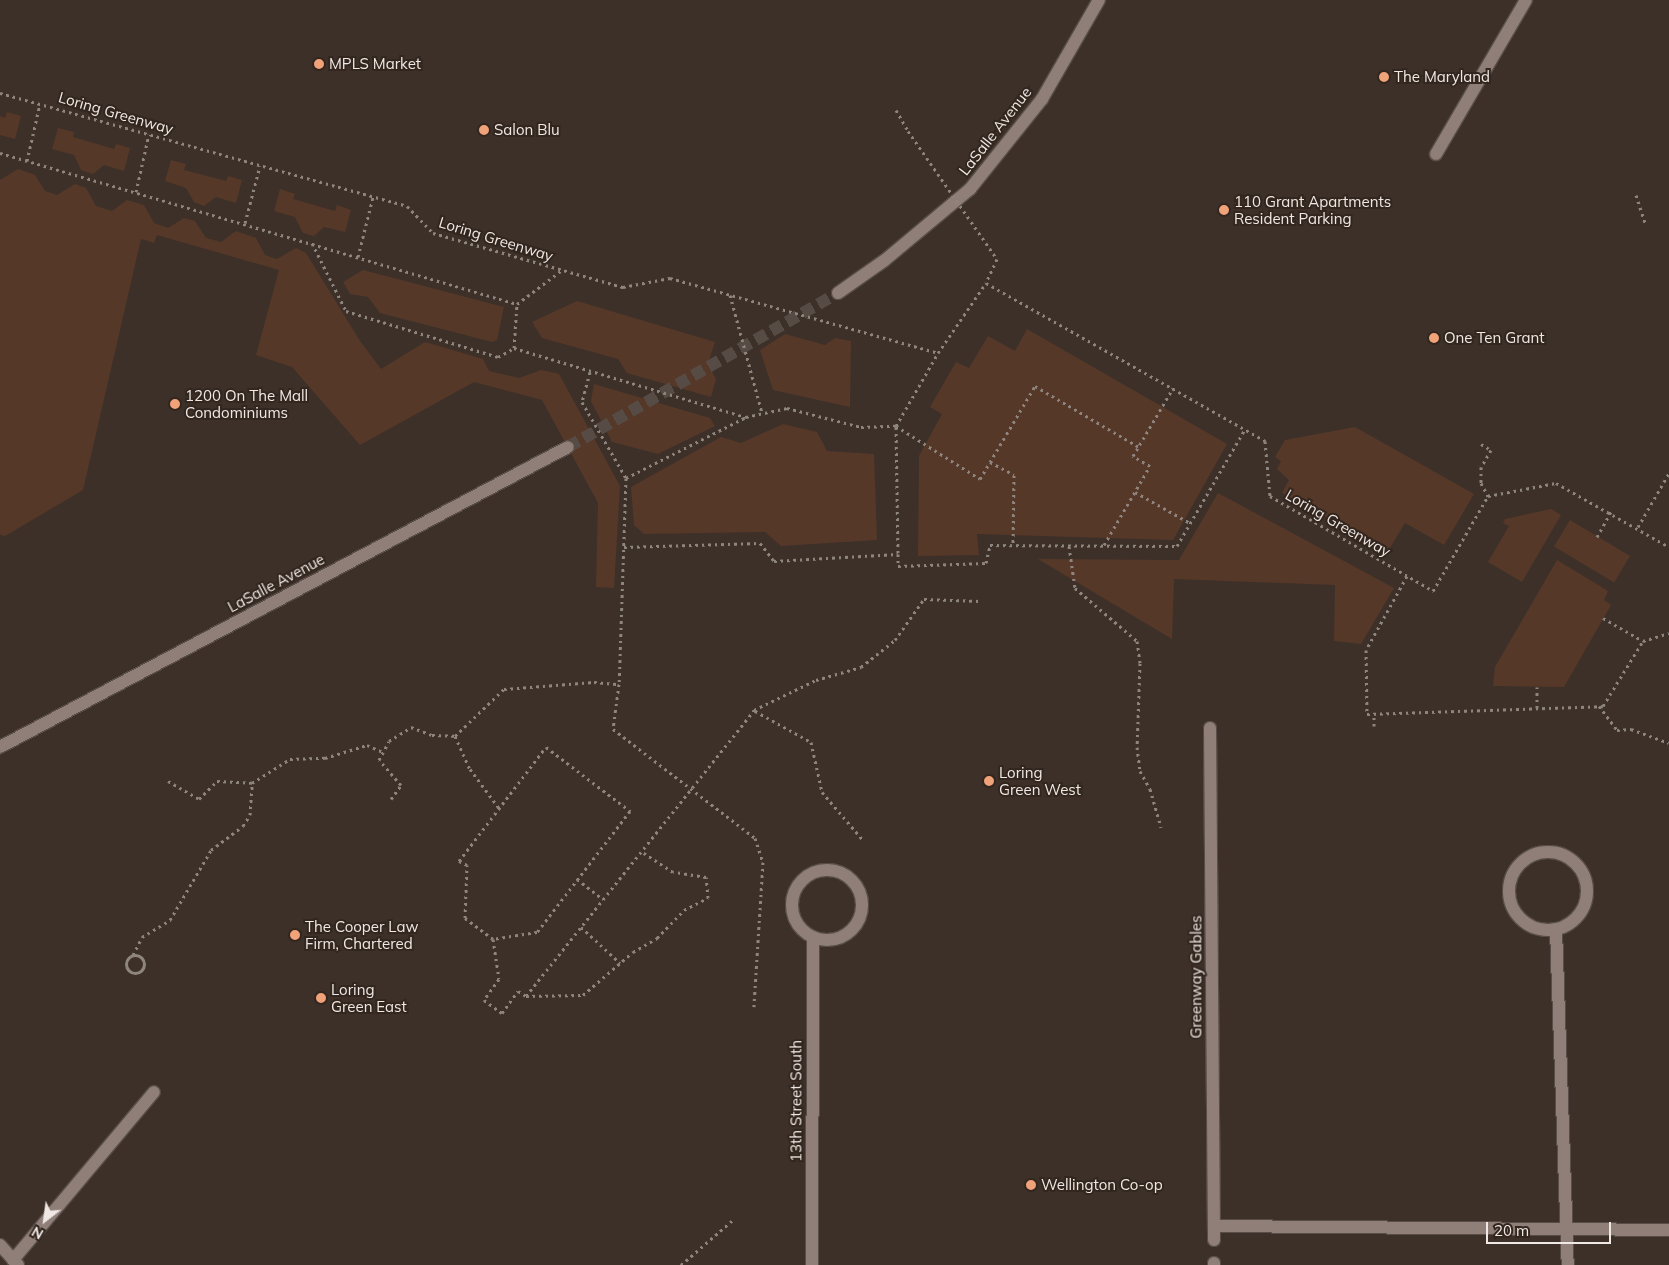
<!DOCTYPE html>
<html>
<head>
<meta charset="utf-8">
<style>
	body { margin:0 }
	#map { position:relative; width:1669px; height:1265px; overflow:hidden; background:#3c3029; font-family:Mulish,sans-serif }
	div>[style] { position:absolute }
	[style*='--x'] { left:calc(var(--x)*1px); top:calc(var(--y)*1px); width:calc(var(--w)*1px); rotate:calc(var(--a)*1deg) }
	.green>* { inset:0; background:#563828; transform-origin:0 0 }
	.tertiary-tunnel>* { height:12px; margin-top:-6px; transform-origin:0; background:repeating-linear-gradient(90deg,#574c45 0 12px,transparent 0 18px) }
	.path>* { height:3px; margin-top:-1.5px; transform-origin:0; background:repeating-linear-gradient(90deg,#8f857f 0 2.5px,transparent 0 6.5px) }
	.path>.ring { margin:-1.5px; padding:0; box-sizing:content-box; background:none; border:3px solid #8f857f; border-radius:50% }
	.roads { filter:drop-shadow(1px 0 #584d48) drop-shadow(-1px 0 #584d48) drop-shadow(0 1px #584d48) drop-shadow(0 -1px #584d48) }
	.service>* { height:12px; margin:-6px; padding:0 6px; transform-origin:6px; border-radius:6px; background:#8f7f78 }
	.service>.ring { margin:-6px; padding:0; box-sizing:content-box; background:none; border:12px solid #8f7f78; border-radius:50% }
	.tertiary>* { height:12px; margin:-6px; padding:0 6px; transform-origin:6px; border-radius:6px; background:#8f7f78 }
	.path-bridge>* { height:3px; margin-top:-1.5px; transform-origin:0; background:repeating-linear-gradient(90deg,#8f857f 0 2.5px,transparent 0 6.5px) }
	.dots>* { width:14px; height:14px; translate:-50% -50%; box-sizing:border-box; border:2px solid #32261f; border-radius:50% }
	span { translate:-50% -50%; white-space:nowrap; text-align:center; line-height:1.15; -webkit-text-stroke:4px #32261f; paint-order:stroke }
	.poi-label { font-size:15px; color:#f0e8e4 }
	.left { translate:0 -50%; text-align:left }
	.street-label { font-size:15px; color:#f0e8e4 }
	.north { position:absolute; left:20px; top:1195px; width:50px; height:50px; -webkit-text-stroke:4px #32261f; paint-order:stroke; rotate:210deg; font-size:14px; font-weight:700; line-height:20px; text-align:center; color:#f0e8e4 }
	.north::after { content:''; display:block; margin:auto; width:18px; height:22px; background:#f0e8e4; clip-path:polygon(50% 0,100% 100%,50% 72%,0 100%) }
	.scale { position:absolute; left:1486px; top:1222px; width:125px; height:22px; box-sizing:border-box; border:2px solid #f0e8e4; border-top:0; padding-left:6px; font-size:15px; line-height:18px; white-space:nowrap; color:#f0e8e4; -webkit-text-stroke:4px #32261f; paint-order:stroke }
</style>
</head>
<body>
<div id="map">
	<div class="green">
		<div style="clip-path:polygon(7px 112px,21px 116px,15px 139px,0 135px,0 116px,5px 118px)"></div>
		<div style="clip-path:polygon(58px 128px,74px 132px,73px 137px,114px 149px,116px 144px,130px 148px,124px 171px,104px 165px,93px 174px,81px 170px,74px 155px,52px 149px)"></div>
		<div style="clip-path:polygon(171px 160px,186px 164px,184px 170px,226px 181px,228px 176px,242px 180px,236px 203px,216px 197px,204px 206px,194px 202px,186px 188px,165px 181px)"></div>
		<div style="clip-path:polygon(18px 169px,35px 175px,45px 191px,57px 195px,75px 184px,86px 188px,96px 206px,112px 211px,127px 200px,144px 205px,154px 223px,168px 228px,184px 218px,195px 221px,206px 238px,221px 242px,236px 231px,256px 238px,265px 255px,277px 259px,296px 248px,306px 253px,360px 341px,381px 369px,425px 342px,483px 359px,489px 371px,519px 378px,541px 370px,559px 374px,620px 486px,614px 588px,596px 587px,598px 503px,542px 400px,474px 382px,360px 445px,292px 367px,256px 355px,279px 270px,157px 235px,154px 243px,141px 239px,83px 490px,5px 536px,0 535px,0 180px)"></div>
		<div style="clip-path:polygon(280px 189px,295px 194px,293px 199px,335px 211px,337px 205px,351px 210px,345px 232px,324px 227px,314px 236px,303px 233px,295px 217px,274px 211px)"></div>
		<div style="clip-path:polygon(363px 270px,504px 307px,497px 340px,492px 342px,380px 313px,368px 297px,350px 294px,343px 282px)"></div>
		<div style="clip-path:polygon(577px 301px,715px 342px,708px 364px,716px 379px,711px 397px,627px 373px,618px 359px,542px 338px,532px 322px)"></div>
		<div style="clip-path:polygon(1027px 329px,1227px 444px,1173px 540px,977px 534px,979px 555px,918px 556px,919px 456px,942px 414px,930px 407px,956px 362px,969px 368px,988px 336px,1015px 351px)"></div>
		<div style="clip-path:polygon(785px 334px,825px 345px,835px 338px,851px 341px,850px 407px,773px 390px,760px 350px)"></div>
		<div style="clip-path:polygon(594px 384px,710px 418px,715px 426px,658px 454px,612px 442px,591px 401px)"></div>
		<div style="clip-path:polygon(783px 424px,817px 432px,827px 451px,874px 454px,877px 540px,781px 546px,765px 532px,644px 534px,634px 525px,631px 487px,721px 437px,741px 443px)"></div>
		<div style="clip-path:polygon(1355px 427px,1474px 494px,1444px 545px,1405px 523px,1388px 551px,1282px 493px,1289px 480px,1277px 469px,1281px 461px,1275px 457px,1285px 440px)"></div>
		<div style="clip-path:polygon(1218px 493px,1394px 588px,1361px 644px,1334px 641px,1335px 585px,1174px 579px,1172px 639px,1038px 559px,1179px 560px)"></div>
		<div style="clip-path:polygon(1551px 509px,1561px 515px,1522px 582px,1488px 562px,1509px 526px,1503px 523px,1505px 519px)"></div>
		<div style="left:1570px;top:520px;width:70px;height:31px;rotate:31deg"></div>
		<div style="clip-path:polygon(1557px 560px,1608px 591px,1604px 600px,1611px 605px,1564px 687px,1493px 686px,1495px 667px)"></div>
	</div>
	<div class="tertiary-tunnel">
		<div style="--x:568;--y:447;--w:311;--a:-29.7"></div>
	</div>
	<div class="path">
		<div style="--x:0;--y:93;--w:422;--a:15.5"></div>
		<div style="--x:407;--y:206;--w:37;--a:46"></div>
		<div style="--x:433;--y:233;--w:198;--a:15.9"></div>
		<div style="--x:623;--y:287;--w:48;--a:-10.8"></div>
		<div style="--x:670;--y:278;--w:278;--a:15.6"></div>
		<div style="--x:896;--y:110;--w:24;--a:60"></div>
		<div style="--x:0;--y:153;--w:539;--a:16.28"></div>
		<div style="--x:27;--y:161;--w:58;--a:-77.2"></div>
		<div style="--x:136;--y:192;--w:59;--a:-77.4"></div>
		<div style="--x:1636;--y:195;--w:29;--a:72"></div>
		<div style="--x:245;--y:223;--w:59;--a:-75.3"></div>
		<div style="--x:312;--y:243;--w:76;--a:63.4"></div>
		<div style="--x:346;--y:311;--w:159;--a:16.8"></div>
		<div style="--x:498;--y:357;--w:18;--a:-29"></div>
		<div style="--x:514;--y:348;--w:242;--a:16.6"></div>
		<div style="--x:746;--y:417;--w:42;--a:-12.4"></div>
		<div style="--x:787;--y:408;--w:76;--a:14.4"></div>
		<div style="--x:861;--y:427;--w:35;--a:-2"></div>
		<div style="--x:896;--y:426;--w:84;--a:-60.1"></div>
		<div style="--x:938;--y:353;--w:85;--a:-55.6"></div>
		<div style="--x:986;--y:283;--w:321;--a:29.5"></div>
		<div style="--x:1265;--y:441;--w:55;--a:84.8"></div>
		<div style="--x:1270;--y:496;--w:189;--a:30.2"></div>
		<div style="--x:1433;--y:591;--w:110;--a:-59.9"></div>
		<div style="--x:1488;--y:496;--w:69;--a:-10.8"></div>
		<div style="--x:1556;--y:483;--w:130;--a:29.5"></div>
		<div style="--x:358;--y:257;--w:62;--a:-76"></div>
		<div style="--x:730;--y:295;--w:122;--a:74.8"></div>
		<div style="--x:514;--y:348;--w:44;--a:-86.1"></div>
		<div style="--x:517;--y:304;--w:56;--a:-37.1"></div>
		<div style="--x:590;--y:372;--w:31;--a:105"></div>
		<div style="--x:582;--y:402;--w:88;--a:59.9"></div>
		<div style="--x:626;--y:478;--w:206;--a:91.9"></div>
		<div style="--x:619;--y:684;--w:45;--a:97.6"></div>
		<div style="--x:613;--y:729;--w:179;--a:37.5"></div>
		<div style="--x:755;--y:838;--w:25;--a:72"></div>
		<div style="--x:763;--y:862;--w:145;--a:93.6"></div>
		<div style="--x:896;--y:426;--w:99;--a:32.2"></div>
		<div style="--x:980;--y:479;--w:108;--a:-59.4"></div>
		<div style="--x:1035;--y:386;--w:121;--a:30.4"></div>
		<div style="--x:896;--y:427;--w:127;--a:89.1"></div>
		<div style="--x:1481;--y:444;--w:12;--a:31"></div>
		<div style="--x:1491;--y:450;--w:20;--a:120"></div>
		<div style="--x:1481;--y:467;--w:16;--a:90"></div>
		<div style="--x:1481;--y:483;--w:15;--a:62"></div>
		<div style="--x:990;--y:462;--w:27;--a:28"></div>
		<div style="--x:1014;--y:475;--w:70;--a:90.8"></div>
		<div style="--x:626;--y:478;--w:135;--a:-26.9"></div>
		<div style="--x:1135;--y:492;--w:63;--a:29.4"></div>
		<div style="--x:1638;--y:527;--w:62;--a:-60.1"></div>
		<div style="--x:1597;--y:537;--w:29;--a:-61"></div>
		<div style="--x:1104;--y:545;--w:91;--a:-59.8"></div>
		<div style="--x:1150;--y:466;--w:20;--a:-150"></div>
		<div style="--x:1133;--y:456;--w:79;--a:-59.5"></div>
		<div style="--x:1069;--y:546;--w:42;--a:81.9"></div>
		<div style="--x:1075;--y:588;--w:82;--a:40.5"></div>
		<div style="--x:1137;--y:641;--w:22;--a:82"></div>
		<div style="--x:1140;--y:663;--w:84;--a:92"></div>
		<div style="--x:1137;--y:747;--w:24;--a:83"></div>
		<div style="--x:1140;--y:771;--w:21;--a:61"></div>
		<div style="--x:1150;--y:789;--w:40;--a:74"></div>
		<div style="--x:624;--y:547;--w:136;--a:-1.7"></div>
		<div style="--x:760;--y:543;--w:23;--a:52"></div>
		<div style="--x:774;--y:561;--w:124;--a:-3.2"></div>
		<div style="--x:898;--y:554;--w:12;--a:90"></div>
		<div style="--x:898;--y:566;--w:88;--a:-2"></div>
		<div style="--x:986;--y:563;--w:18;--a:-77"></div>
		<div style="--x:990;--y:545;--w:187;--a:0.3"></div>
		<div style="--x:1177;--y:546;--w:135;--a:-59.8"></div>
		<div style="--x:1407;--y:576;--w:85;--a:119"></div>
		<div style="--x:1366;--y:650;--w:64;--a:89.1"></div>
		<div style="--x:1367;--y:714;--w:236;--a:-1.9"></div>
		<div style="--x:1603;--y:706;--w:76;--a:-58.4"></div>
		<div style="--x:1603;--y:618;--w:46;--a:29.9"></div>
		<div style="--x:1643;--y:641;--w:27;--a:-17"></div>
		<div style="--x:1599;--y:706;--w:30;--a:53"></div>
		<div style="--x:1617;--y:730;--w:14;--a:-4"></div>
		<div style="--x:1631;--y:729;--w:40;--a:20.2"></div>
		<div style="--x:1537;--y:708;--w:21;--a:-90"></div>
		<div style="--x:755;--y:711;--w:64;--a:29"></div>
		<div style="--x:811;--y:742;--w:51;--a:77.6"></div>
		<div style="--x:822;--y:792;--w:63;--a:49.5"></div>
		<div style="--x:1374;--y:726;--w:12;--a:-90"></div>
		<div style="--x:455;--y:736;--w:36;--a:66"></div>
		<div style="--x:470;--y:769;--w:49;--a:53.4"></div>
		<div style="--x:546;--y:747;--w:106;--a:37.3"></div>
		<div style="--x:630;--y:811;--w:153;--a:127.5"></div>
		<div style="--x:537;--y:932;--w:45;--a:171"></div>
		<div style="--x:493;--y:939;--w:35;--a:-143"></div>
		<div style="--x:465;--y:918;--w:53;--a:-87.8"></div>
		<div style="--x:467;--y:865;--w:9;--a:-153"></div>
		<div style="--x:459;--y:861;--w:143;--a:-52.7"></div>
		<div style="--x:168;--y:781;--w:36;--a:30"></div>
		<div style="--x:199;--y:799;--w:25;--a:-45"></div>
		<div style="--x:217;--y:781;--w:35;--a:3"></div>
		<div style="--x:252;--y:783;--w:45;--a:-32.3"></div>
		<div style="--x:290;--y:759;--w:35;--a:-2"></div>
		<div style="--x:325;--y:758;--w:44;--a:-17.2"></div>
		<div style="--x:367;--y:745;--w:17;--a:24"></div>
		<div style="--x:391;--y:799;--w:17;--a:-54"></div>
		<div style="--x:401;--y:785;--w:33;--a:-131"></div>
		<div style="--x:379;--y:760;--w:21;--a:-62"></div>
		<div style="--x:389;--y:741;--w:26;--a:-32"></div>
		<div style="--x:411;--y:727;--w:22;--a:21"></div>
		<div style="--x:432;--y:735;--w:23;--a:2"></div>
		<div style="--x:455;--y:736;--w:68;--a:-43.8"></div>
		<div style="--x:504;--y:689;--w:90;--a:-4.4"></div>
		<div style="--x:594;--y:682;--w:25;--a:5"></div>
		<div style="--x:577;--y:879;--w:33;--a:38"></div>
		<div style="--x:581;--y:927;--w:53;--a:42.7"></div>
		<div style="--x:493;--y:939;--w:40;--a:81.5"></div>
		<div style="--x:499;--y:979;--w:26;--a:126"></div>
		<div style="--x:484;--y:1000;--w:22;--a:36"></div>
		<div style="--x:502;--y:1013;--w:27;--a:-54"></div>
		<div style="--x:518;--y:991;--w:9;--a:32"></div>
		<div style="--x:526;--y:996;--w:57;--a:-1"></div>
		<div style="--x:583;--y:995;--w:66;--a:-40.7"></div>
		<div style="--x:633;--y:952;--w:28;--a:-30"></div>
		<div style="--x:657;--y:938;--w:39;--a:-46"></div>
		<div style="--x:684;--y:910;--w:27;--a:-27"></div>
		<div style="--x:708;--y:898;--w:21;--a:-95"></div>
		<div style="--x:706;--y:877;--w:33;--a:-171"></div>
		<div style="--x:673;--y:872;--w:38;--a:-147"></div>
		<div style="--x:133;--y:955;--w:20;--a:-63"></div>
		<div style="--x:142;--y:937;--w:33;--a:-31"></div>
		<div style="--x:170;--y:920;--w:81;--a:-59.6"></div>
		<div style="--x:211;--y:850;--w:40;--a:-37"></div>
		<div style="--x:243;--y:826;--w:13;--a:-58"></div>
		<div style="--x:250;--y:815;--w:32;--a:-86"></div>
		<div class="ring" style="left:126px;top:955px;width:15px;height:15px"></div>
		<div style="--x:526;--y:996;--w:366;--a:-51.4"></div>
		<div style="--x:754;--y:710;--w:69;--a:-25.8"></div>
		<div style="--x:816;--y:680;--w:47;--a:-16.1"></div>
		<div style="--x:861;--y:667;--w:43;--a:-38.5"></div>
		<div style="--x:895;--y:640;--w:50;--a:-54.7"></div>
		<div style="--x:924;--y:599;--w:56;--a:2"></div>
		<div style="--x:681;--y:1265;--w:70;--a:-41"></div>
	</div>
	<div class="roads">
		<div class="service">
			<div style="--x:1436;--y:154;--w:178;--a:-59.7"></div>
			<div style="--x:1210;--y:728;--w:512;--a:89.55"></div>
			<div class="ring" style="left:1509px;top:852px;width:66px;height:66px"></div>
			<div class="ring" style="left:792px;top:870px;width:58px;height:58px"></div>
			<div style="--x:1556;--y:929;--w:336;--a:88"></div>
			<div style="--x:1214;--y:1226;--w:455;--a:0.5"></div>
			<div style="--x:13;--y:1260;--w:219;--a:-50"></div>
			<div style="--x:1214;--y:1263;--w:2;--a:90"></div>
			<div style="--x:812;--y:1265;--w:328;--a:-89.8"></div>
		</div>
		<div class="tertiary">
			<div style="--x:838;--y:293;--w:57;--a:-35.1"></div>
			<div style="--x:885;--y:260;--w:111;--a:-39.9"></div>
			<div style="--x:970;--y:189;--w:115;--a:-51.3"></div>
			<div style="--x:1042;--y:99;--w:114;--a:-60.1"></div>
			<div style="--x:0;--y:747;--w:642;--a:-27.84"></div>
			<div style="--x:0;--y:1245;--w:27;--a:48"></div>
		</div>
	</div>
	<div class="path-bridge">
		<div style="--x:908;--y:131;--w:156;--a:55.2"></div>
		<div style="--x:997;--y:259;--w:26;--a:115"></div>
	</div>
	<div class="dots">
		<div style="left:319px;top:64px;background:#f0a279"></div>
		<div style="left:1384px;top:77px;background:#f0a279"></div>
		<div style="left:484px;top:130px;background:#f0a279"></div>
		<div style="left:1224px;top:210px;background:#f0a279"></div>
		<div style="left:1434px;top:338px;background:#f0a279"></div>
		<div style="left:175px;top:404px;background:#f0a279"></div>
		<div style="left:989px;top:781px;background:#f0a279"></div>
		<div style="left:295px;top:935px;background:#f0a279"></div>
		<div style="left:321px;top:998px;background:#f0a279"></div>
		<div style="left:1031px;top:1185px;background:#f0a279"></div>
	</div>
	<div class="poi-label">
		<span class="left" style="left:329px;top:64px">MPLS Market</span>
		<span class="left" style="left:1394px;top:77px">The Maryland</span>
		<span class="left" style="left:494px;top:130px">Salon Blu</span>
		<span class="left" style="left:1234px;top:210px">110 Grant Apartments<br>Resident Parking</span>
		<span class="left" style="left:1444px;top:338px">One Ten Grant</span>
		<span class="left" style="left:185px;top:404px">1200 On The Mall<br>Condominiums</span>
		<span class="left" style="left:999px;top:781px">Loring<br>Green West</span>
		<span class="left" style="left:305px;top:935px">The Cooper Law<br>Firm, Chartered</span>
		<span class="left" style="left:331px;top:998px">Loring<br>Green East</span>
		<span class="left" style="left:1041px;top:1185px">Wellington Co-op</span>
	</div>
	<div class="street-label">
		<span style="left:116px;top:113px;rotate:16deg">Loring Greenway</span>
		<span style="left:995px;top:131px;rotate:-52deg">LaSalle Avenue</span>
		<span style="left:496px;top:239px;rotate:17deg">Loring Greenway</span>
		<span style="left:1338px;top:523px;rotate:30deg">Loring Greenway</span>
		<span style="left:276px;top:583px;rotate:-28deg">LaSalle Avenue</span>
		<span style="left:1196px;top:977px;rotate:-90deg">Greenway Gables</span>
		<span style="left:796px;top:1101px;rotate:-90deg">13th Street South</span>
	</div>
	<div class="north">N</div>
	<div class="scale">20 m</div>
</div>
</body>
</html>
